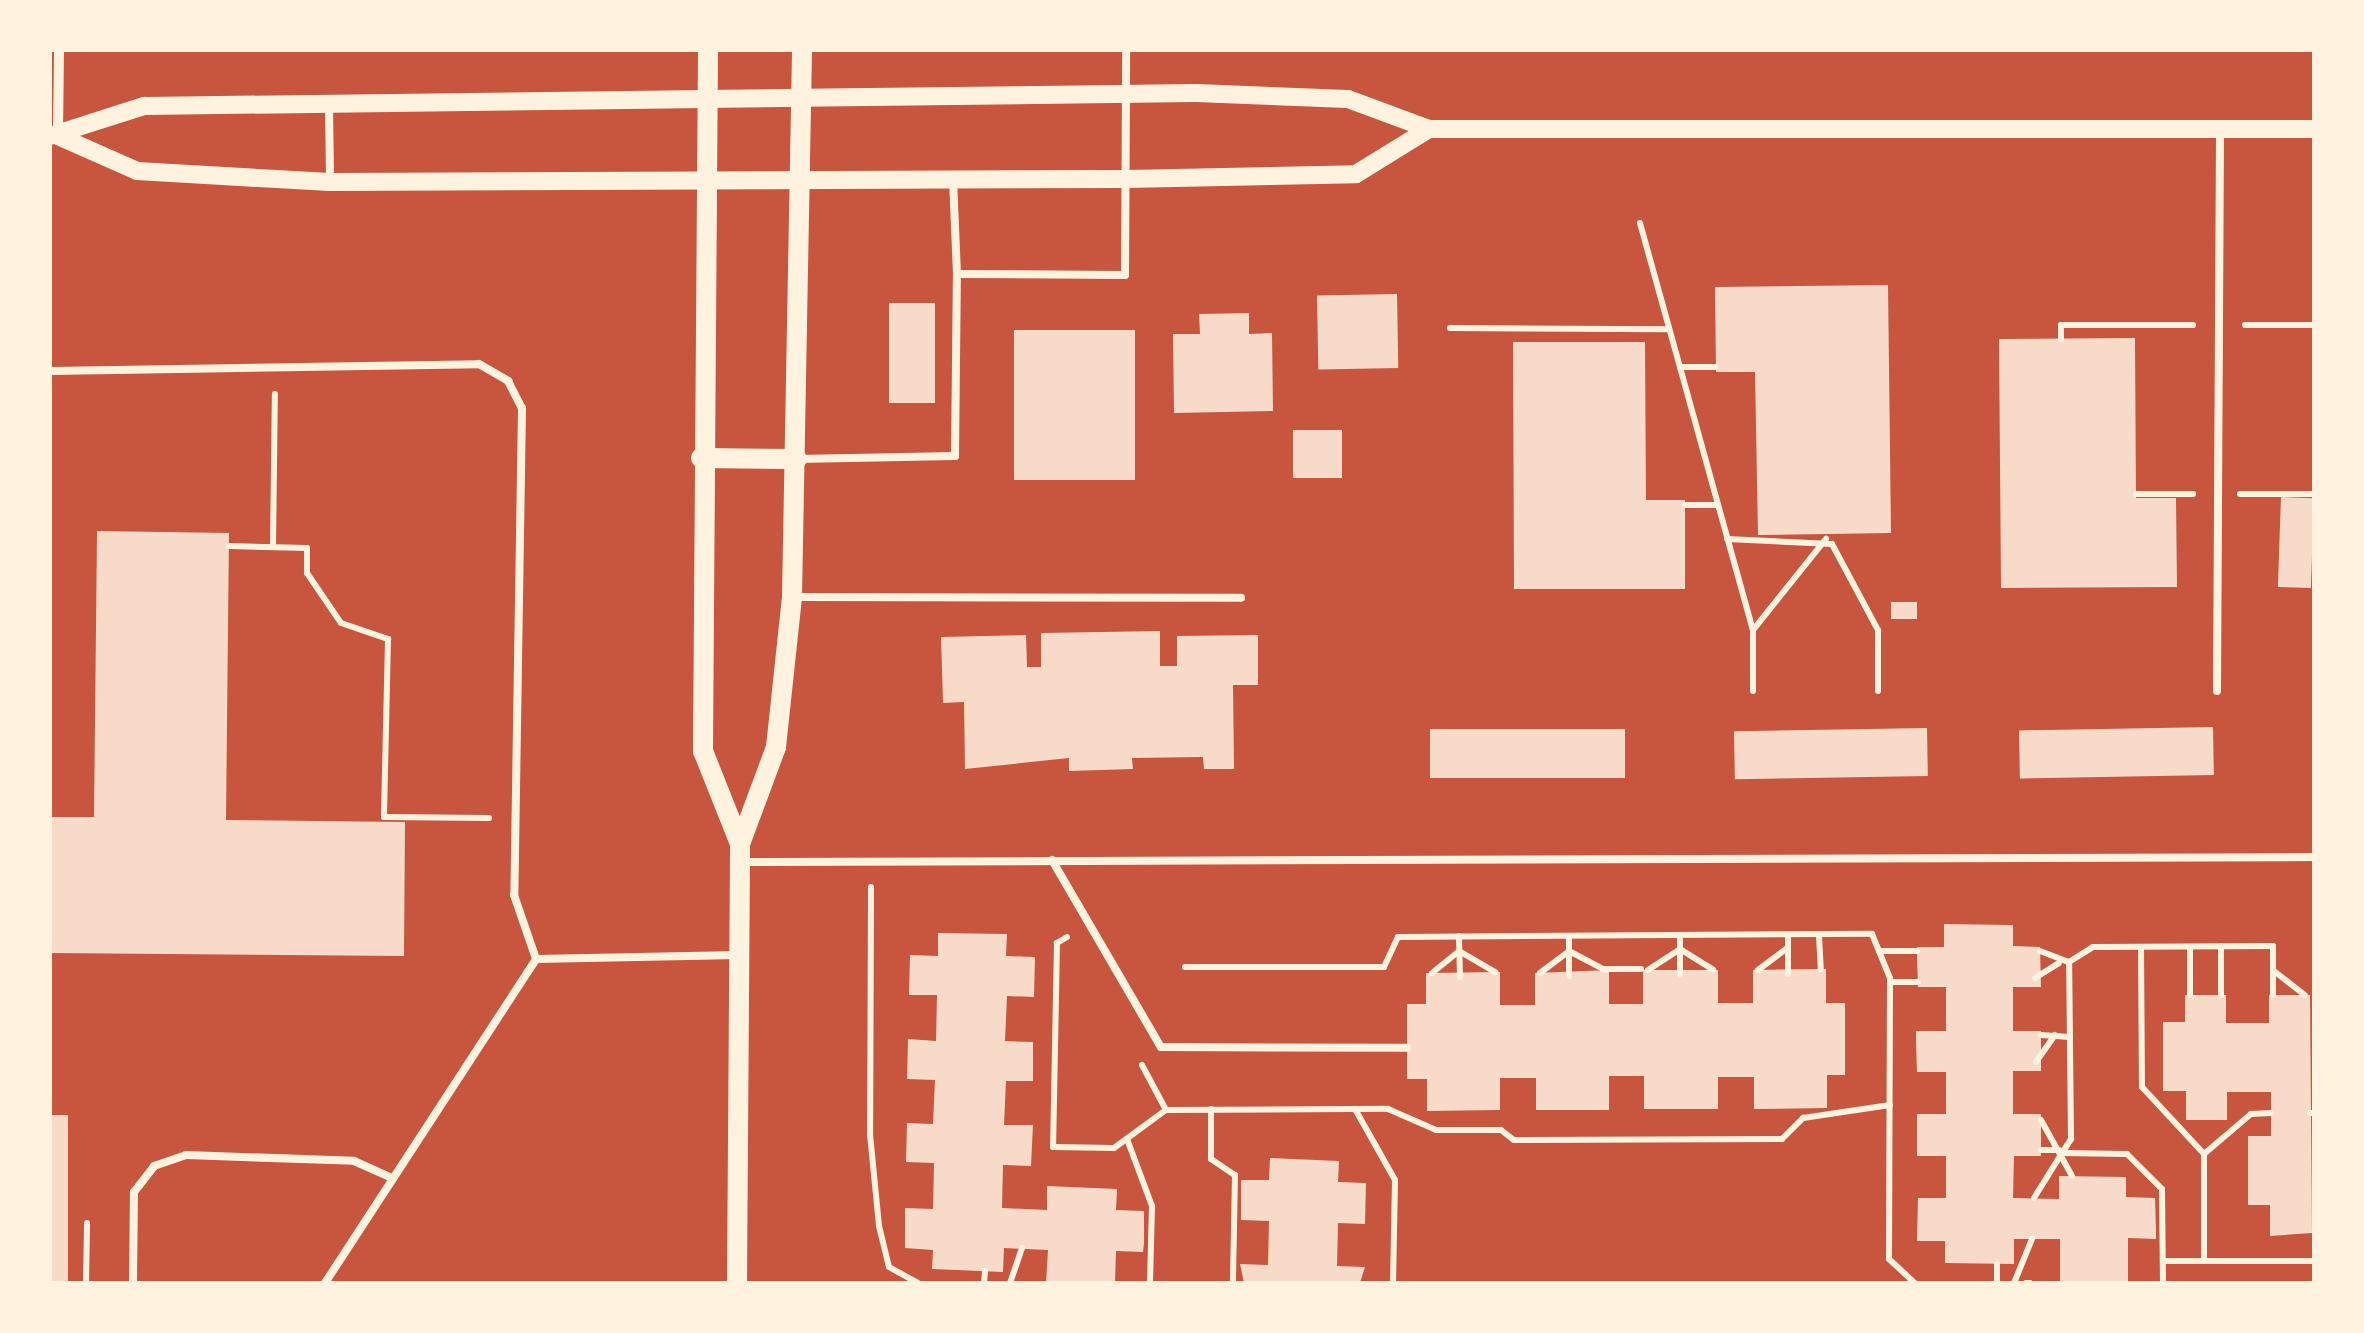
<!DOCTYPE html>
<html>
<head>
<meta charset="utf-8">
<style>
	body { margin:0 }
	#map { position:relative; width:2364px; height:1333px; overflow:hidden; background:#c8553d; font-family:Raleway,sans-serif }
	div>[style] { position:absolute }
	[style*='--x'] { left:calc(var(--x)*1px); top:calc(var(--y)*1px); width:calc(var(--w)*1px); rotate:calc(var(--a)*1deg) }
	.building>* { inset:0; background:#f7dbc8; transform-origin:0 0 }
	.path>* { height:6px; margin:-3px; padding:0 3px; transform-origin:3px; border-radius:3px; background:#fff3e0 }
	.service>* { height:8px; margin:-4px; padding:0 4px; transform-origin:4px; border-radius:4px; background:#fff3e0 }
	.minor>* { height:10px; margin:-5px; padding:0 5px; transform-origin:5px; border-radius:5px; background:#fff3e0 }
	.tertiary>* { height:18px; margin:-9px; padding:0 9px; transform-origin:9px; border-radius:9px; background:#fff3e0 }
	.secondary>* { height:20px; margin:-10px; padding:0 10px; transform-origin:10px; border-radius:10px; background:#fff3e0 }
	span { translate:-50% -50%; white-space:nowrap; text-align:center; line-height:1.15; -webkit-text-stroke:8px #fff3e0; paint-order:stroke }
	.frame { position:absolute; inset:0; border:52px solid #fff3e0; pointer-events:none }
</style>
</head>
<body>
<div id="map">
	<div class="building">
		<div style="clip-path:polygon(1888px 285px,1891px 533px,1758px 535px,1755px 372px,1716px 372px,1715px 287px)"></div>
		<div style="left:1397px;top:294px;width:74px;height:80px;rotate:89deg"></div>
		<div style="left:889px;top:303px;width:46px;height:100px"></div>
		<div style="clip-path:polygon(1249px 313px,1249px 334px,1272px 333px,1273px 411px,1174px 413px,1173px 334px,1200px 334px,1199px 314px)"></div>
		<div style="left:1014px;top:330px;width:121px;height:150px"></div>
		<div style="clip-path:polygon(2135px 338px,2136px 498px,2176px 498px,2177px 587px,2001px 588px,1999px 339px)"></div>
		<div style="clip-path:polygon(1513px 342px,1645px 342px,1646px 500px,1685px 500px,1685px 589px,1514px 589px)"></div>
		<div style="left:1293px;top:430px;width:49px;height:48px"></div>
		<div style="left:2281px;top:497px;width:33px;height:90px;rotate:2deg"></div>
		<div style="clip-path:polygon(97px 531px,229px 533px,226px 820px,405px 822px,404px 956px,50px 953px,50px 817px,94px 817px)"></div>
		<div style="left:1891px;top:602px;width:26px;height:17px"></div>
		<div style="clip-path:polygon(1160px 631px,1160px 666px,1177px 666px,1177px 636px,1258px 635px,1258px 685px,1233px 685px,1234px 769px,1204px 769px,1203px 757px,1132px 758px,1133px 769px,1069px 771px,1069px 758px,965px 769px,964px 702px,943px 703px,941px 637px,1026px 635px,1027px 667px,1041px 667px,1041px 633px)"></div>
		<div style="left:2213px;top:727px;width:48px;height:194px;rotate:89deg"></div>
		<div style="left:1927px;top:728px;width:48px;height:193px;rotate:89deg"></div>
		<div style="left:1625px;top:729px;width:49px;height:195px;rotate:90deg"></div>
		<div style="clip-path:polygon(1944px 924px,2013px 925px,2013px 946px,2040px 947px,2041px 987px,2013px 987px,2013px 1031px,2041px 1031px,2041px 1071px,2013px 1071px,2013px 1114px,2041px 1114px,2041px 1156px,2014px 1156px,2013px 1198px,2059px 1199px,2059px 1176px,2126px 1177px,2126px 1197px,2155px 1198px,2156px 1230px,2156px 1239px,2128px 1238px,2128px 1283px,2060px 1283px,2060px 1239px,2014px 1239px,2014px 1264px,1945px 1263px,1945px 1241px,1917px 1241px,1918px 1198px,1946px 1198px,1946px 1156px,1917px 1156px,1917px 1114px,1946px 1114px,1946px 1072px,1917px 1072px,1916px 1042px,1916px 1031px,1946px 1031px,1946px 987px,1918px 987px,1917px 956px,1917px 947px,1944px 947px)"></div>
		<div style="clip-path:polygon(938px 933px,1007px 934px,1006px 956px,1035px 957px,1034px 997px,1007px 996px,1005px 1041px,1033px 1042px,1033px 1081px,1006px 1081px,1004px 1125px,1033px 1125px,1031px 1166px,1003px 1165px,1002px 1208px,1047px 1210px,1047px 1186px,1117px 1189px,1116px 1210px,1144px 1211px,1144px 1243px,1143px 1252px,1116px 1251px,1115px 1283px,1046px 1283px,1048px 1250px,1004px 1248px,1003px 1272px,932px 1269px,933px 1250px,905px 1248px,905px 1208px,933px 1209px,934px 1163px,906px 1162px,907px 1123px,933px 1124px,935px 1080px,907px 1079px,908px 1039px,936px 1041px,937px 995px,909px 995px,910px 955px,938px 956px)"></div>
		<div style="clip-path:polygon(1817px 969px,1826px 969px,1826px 1003px,1845px 1003px,1845px 1075px,1827px 1075px,1827px 1108px,1754px 1109px,1754px 1077px,1718px 1077px,1718px 1109px,1644px 1109px,1644px 1076px,1609px 1076px,1609px 1110px,1536px 1110px,1536px 1078px,1500px 1078px,1500px 1110px,1427px 1111px,1427px 1079px,1407px 1079px,1407px 1004px,1426px 1004px,1426px 973px,1500px 972px,1500px 1005px,1535px 1005px,1535px 973px,1609px 970px,1609px 1004px,1643px 1004px,1643px 970px,1718px 970px,1718px 1003px,1753px 1003px,1753px 970px)"></div>
		<div style="clip-path:polygon(2185px 995px,2226px 995px,2226px 1023px,2269px 1023px,2269px 995px,2310px 995px,2312px 1233px,2270px 1236px,2270px 1205px,2248px 1205px,2248px 1136px,2271px 1136px,2271px 1092px,2227px 1092px,2227px 1120px,2186px 1120px,2186px 1091px,2163px 1091px,2163px 1022px,2185px 1022px)"></div>
		<div style="left:50px;top:1115px;width:18px;height:168px"></div>
		<div style="clip-path:polygon(1270px 1158px,1339px 1161px,1338px 1182px,1366px 1183px,1365px 1224px,1338px 1223px,1337px 1266px,1365px 1267px,1360px 1283px,1244px 1283px,1240px 1264px,1268px 1265px,1269px 1221px,1241px 1220px,1241px 1180px,1269px 1180px)"></div>
	</div>
	<div class="path">
		<div style="--x:1640;--y:223;--w:422;--a:74.5"></div>
		<div style="--x:1753;--y:630;--w:117;--a:-51.3"></div>
		<div style="--x:2245;--y:325;--w:69;--a:0"></div>
		<div style="--x:1450;--y:328;--w:219;--a:0.3"></div>
		<div style="--x:2061;--y:339;--w:14;--a:-90"></div>
		<div style="--x:2061;--y:325;--w:132;--a:0"></div>
		<div style="--x:1680;--y:367;--w:35;--a:0"></div>
		<div style="--x:2136;--y:494;--w:57;--a:0"></div>
		<div style="--x:2240;--y:494;--w:74;--a:0"></div>
		<div style="--x:1685;--y:505;--w:33;--a:0"></div>
		<div style="--x:1727;--y:539;--w:105;--a:2.7"></div>
		<div style="--x:1832;--y:544;--w:98;--a:61.9"></div>
		<div style="--x:1878;--y:630;--w:61;--a:90"></div>
		<div style="--x:229;--y:546;--w:78;--a:1.5"></div>
		<div style="--x:307;--y:548;--w:25;--a:90"></div>
		<div style="--x:307;--y:573;--w:60;--a:55.8"></div>
		<div style="--x:341;--y:623;--w:50;--a:18.8"></div>
		<div style="--x:388;--y:639;--w:178;--a:91.3"></div>
		<div style="--x:384;--y:817;--w:105;--a:0.5"></div>
		<div style="--x:273;--y:547;--w:153;--a:-89.3"></div>
		<div style="--x:1753;--y:630;--w:61;--a:90"></div>
		<div style="--x:871;--y:887;--w:247;--a:90.2"></div>
		<div style="--x:870;--y:1134;--w:92;--a:84.4"></div>
		<div style="--x:879;--y:1226;--w:42;--a:76.3"></div>
		<div style="--x:889;--y:1267;--w:33;--a:29"></div>
		<div style="--x:1680;--y:935;--w:40;--a:90"></div>
		<div style="--x:1819;--y:935;--w:34;--a:87"></div>
		<div style="--x:1459;--y:936;--w:41;--a:88.6"></div>
		<div style="--x:1569;--y:936;--w:40;--a:90"></div>
		<div style="--x:1067;--y:937;--w:12;--a:149"></div>
		<div style="--x:1057;--y:943;--w:204;--a:91.1"></div>
		<div style="--x:1053;--y:1147;--w:61;--a:0.9"></div>
		<div style="--x:1114;--y:1148;--w:64;--a:-36.2"></div>
		<div style="--x:2221;--y:946;--w:49;--a:90"></div>
		<div style="--x:2141;--y:947;--w:140;--a:89.6"></div>
		<div style="--x:2142;--y:1087;--w:91;--a:47.2"></div>
		<div style="--x:2204;--y:1154;--w:107;--a:90"></div>
		<div style="--x:2190;--y:947;--w:48;--a:90"></div>
		<div style="--x:1879;--y:951;--w:38;--a:0"></div>
		<div style="--x:2040;--y:951;--w:31;--a:21"></div>
		<div style="--x:1185;--y:967;--w:199;--a:0"></div>
		<div style="--x:1384;--y:967;--w:33;--a:-65"></div>
		<div style="--x:1398;--y:937;--w:474;--a:-0.4"></div>
		<div style="--x:1872;--y:934;--w:48;--a:67.8"></div>
		<div style="--x:1890;--y:978;--w:281;--a:90.2"></div>
		<div style="--x:1889;--y:1259;--w:35;--a:43"></div>
		<div style="--x:1603;--y:969;--w:38;--a:0"></div>
		<div style="--x:1648;--y:970;--w:38;--a:-33"></div>
		<div style="--x:1680;--y:949;--w:39;--a:32"></div>
		<div style="--x:1758;--y:970;--w:36;--a:-37"></div>
		<div style="--x:2274;--y:971;--w:39;--a:38"></div>
		<div style="--x:1432;--y:973;--w:35;--a:-39"></div>
		<div style="--x:1459;--y:951;--w:42;--a:30.3"></div>
		<div style="--x:1540;--y:973;--w:36;--a:-37"></div>
		<div style="--x:1569;--y:951;--w:41;--a:27.8"></div>
		<div style="--x:1788;--y:974;--w:39;--a:-90"></div>
		<div style="--x:2035;--y:978;--w:28;--a:-32"></div>
		<div style="--x:1890;--y:982;--w:28;--a:0"></div>
		<div style="--x:2041;--y:1035;--w:29;--a:4"></div>
		<div style="--x:2036;--y:1062;--w:33;--a:-55"></div>
		<div style="--x:1142;--y:1065;--w:51;--a:61.9"></div>
		<div style="--x:1166;--y:1110;--w:222;--a:-0.3"></div>
		<div style="--x:1388;--y:1109;--w:52;--a:23.6"></div>
		<div style="--x:1436;--y:1130;--w:65;--a:0"></div>
		<div style="--x:1501;--y:1130;--w:16;--a:38"></div>
		<div style="--x:1514;--y:1140;--w:268;--a:-0.2"></div>
		<div style="--x:1782;--y:1139;--w:30;--a:-45"></div>
		<div style="--x:1803;--y:1118;--w:88;--a:-8.5"></div>
		<div style="--x:1211;--y:1109;--w:50;--a:90"></div>
		<div style="--x:1211;--y:1159;--w:29;--a:34"></div>
		<div style="--x:1235;--y:1175;--w:108;--a:91.1"></div>
		<div style="--x:1355;--y:1109;--w:81;--a:60.6"></div>
		<div style="--x:1395;--y:1180;--w:103;--a:91.1"></div>
		<div style="--x:2310;--y:1113;--w:4;--a:0"></div>
		<div style="--x:2041;--y:1120;--w:64;--a:61"></div>
		<div style="--x:1127;--y:1139;--w:72;--a:69.5"></div>
		<div style="--x:1152;--y:1206;--w:77;--a:91.5"></div>
		<div style="--x:2041;--y:1150;--w:18;--a:0"></div>
		<div style="--x:2062;--y:1153;--w:17;--a:-57"></div>
		<div style="--x:2071;--y:1139;--w:177;--a:-90.6"></div>
		<div style="--x:2069;--y:962;--w:28;--a:-32"></div>
		<div style="--x:2093;--y:947;--w:180;--a:-0.3"></div>
		<div style="--x:2273;--y:946;--w:49;--a:90"></div>
		<div style="--x:2204;--y:1154;--w:62;--a:-40.4"></div>
		<div style="--x:2251;--y:1114;--w:20;--a:-3"></div>
		<div style="--x:2034;--y:1198;--w:53;--a:-58.1"></div>
		<div style="--x:2062;--y:1153;--w:65;--a:0.9"></div>
		<div style="--x:2127;--y:1154;--w:49;--a:45"></div>
		<div style="--x:2162;--y:1189;--w:94;--a:89.4"></div>
		<div style="--x:2163;--y:1261;--w:151;--a:0"></div>
		<div style="--x:86;--y:1283;--w:60;--a:-89"></div>
		<div style="--x:984;--y:1283;--w:12;--a:-85"></div>
		<div style="--x:1010;--y:1283;--w:37;--a:-71"></div>
		<div style="--x:1997;--y:1283;--w:19;--a:-90"></div>
		<div style="--x:2014;--y:1283;--w:48;--a:-67.8"></div>
		<div style="--x:2026;--y:1283;--w:4;--a:0"></div>
	</div>
	<div class="service">
		<div style="--x:329;--y:106;--w:76;--a:89.2"></div>
		<div style="--x:953;--y:179;--w:95;--a:87.6"></div>
		<div style="--x:50;--y:371;--w:429;--a:-0.9"></div>
		<div style="--x:479;--y:364;--w:34;--a:30"></div>
		<div style="--x:508;--y:381;--w:30;--a:63"></div>
		<div style="--x:522;--y:408;--w:487;--a:90.9"></div>
		<div style="--x:514;--y:895;--w:68;--a:71"></div>
		<div style="--x:797;--y:459;--w:158;--a:-1.1"></div>
		<div style="--x:955;--y:456;--w:182;--a:-89.4"></div>
		<div style="--x:957;--y:274;--w:168;--a:0.3"></div>
		<div style="--x:1125;--y:275;--w:225;--a:-89.7"></div>
		<div style="--x:796;--y:597;--w:445;--a:0.1"></div>
		<div style="--x:2217;--y:691;--w:561;--a:-89.69"></div>
		<div style="--x:1052;--y:860;--w:216;--a:59.8"></div>
		<div style="--x:1161;--y:1047;--w:246;--a:0.2"></div>
		<div style="--x:744;--y:862;--w:1570;--a:-0.18"></div>
		<div style="--x:536;--y:959;--w:203;--a:-1.1"></div>
		<div style="--x:133;--y:1283;--w:91;--a:-89.4"></div>
		<div style="--x:134;--y:1192;--w:33;--a:-52"></div>
		<div style="--x:154;--y:1166;--w:34;--a:-19"></div>
		<div style="--x:186;--y:1155;--w:168;--a:2"></div>
		<div style="--x:354;--y:1161;--w:42;--a:24.1"></div>
		<div style="--x:325;--y:1283;--w:387;--a:-56.9"></div>
	</div>
	<div class="minor">
		<div style="--x:58;--y:134;--w:84;--a:-89.3"></div>
	</div>
	<div class="tertiary">
		<div style="--x:50;--y:136;--w:99;--a:-17.7"></div>
		<div style="--x:144;--y:106;--w:1052;--a:-0.71"></div>
		<div style="--x:1196;--y:93;--w:152;--a:2.3"></div>
		<div style="--x:1348;--y:99;--w:86;--a:20.3"></div>
		<div style="--x:1429;--y:129;--w:885;--a:0"></div>
		<div style="--x:58;--y:136;--w:86;--a:23.9"></div>
		<div style="--x:137;--y:171;--w:193;--a:3.3"></div>
		<div style="--x:330;--y:182;--w:796;--a:-0.22"></div>
		<div style="--x:1126;--y:179;--w:230;--a:-1.2"></div>
		<div style="--x:1356;--y:174;--w:86;--a:-31.7"></div>
	</div>
	<div class="secondary">
		<div style="--x:708;--y:50;--w:701;--a:90.41"></div>
		<div style="--x:703;--y:751;--w:100;--a:68.3"></div>
		<div style="--x:701;--y:458;--w:96;--a:0.6"></div>
		<div style="--x:737;--y:1283;--w:439;--a:-89.6"></div>
		<div style="--x:740;--y:844;--w:103;--a:-69.6"></div>
		<div style="--x:776;--y:747;--w:151;--a:-83.9"></div>
		<div style="--x:792;--y:597;--w:547;--a:-88.95"></div>
	</div>
	<div class="frame"></div>
</div>
</body>
</html>
